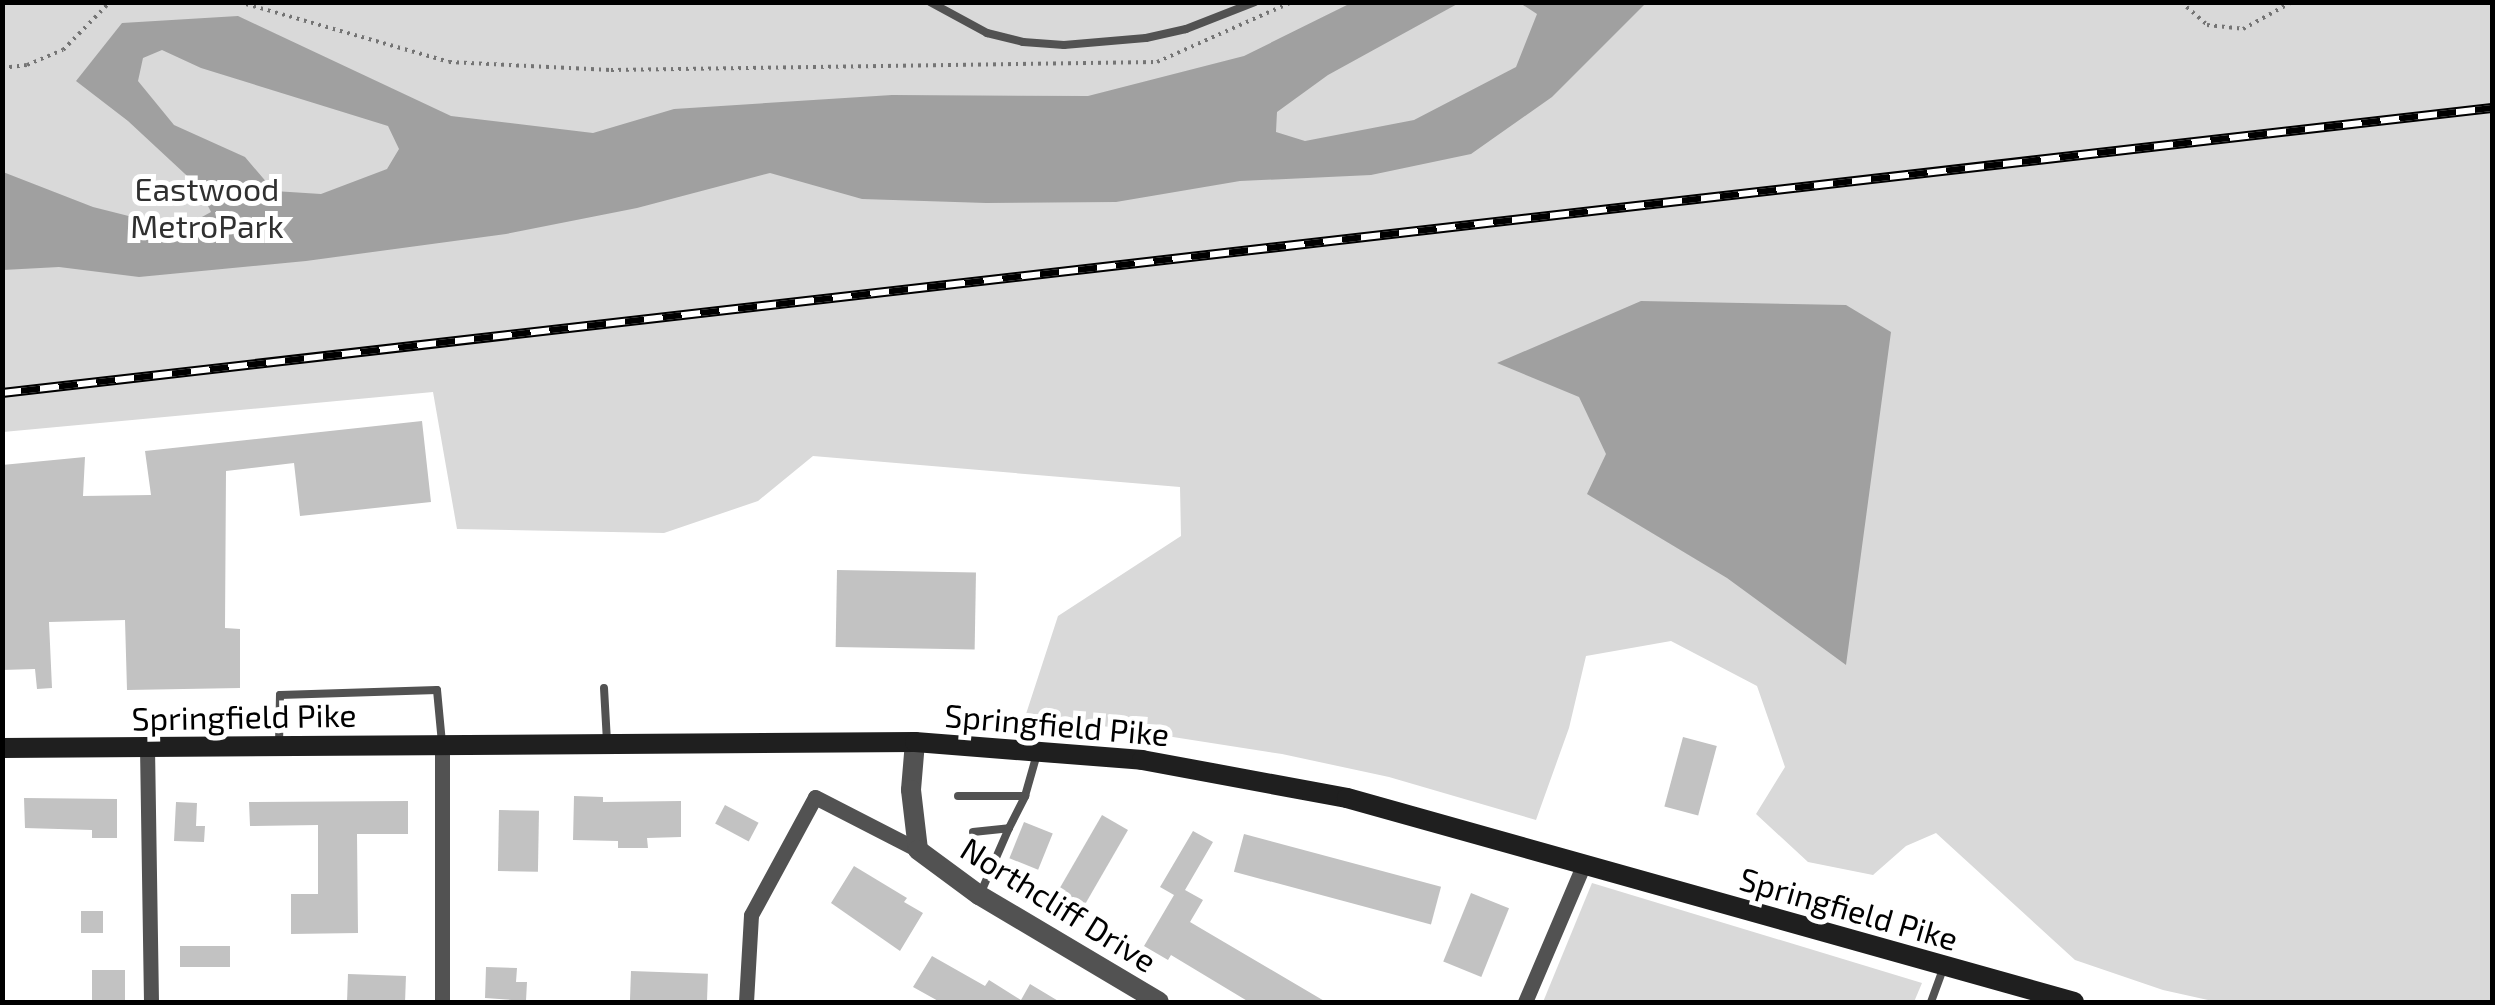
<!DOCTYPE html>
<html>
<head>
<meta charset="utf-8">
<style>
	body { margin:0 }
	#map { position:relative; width:2495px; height:1005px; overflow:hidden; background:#fff; font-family:"Exo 2",sans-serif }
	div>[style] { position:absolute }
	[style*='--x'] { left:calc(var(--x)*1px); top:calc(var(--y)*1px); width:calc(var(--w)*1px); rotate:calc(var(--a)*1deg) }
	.green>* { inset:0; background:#d9d9d9 }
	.water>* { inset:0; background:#a0a0a0 }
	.building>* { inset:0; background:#c2c2c2; transform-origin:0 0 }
	.path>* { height:4px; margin-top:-2px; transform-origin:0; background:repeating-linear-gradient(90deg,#747474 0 2.5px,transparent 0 7.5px) }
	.service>* { height:8px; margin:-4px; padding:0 4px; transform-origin:4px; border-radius:4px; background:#525252 }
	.minor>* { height:15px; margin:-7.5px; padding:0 7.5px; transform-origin:7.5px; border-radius:7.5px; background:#525252 }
	.tertiary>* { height:20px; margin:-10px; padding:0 10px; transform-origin:10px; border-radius:10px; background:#525252 }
	.secondary>* { height:20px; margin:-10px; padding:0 10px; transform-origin:10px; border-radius:10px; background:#1f1f1f }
	.rail>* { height:10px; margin-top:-5px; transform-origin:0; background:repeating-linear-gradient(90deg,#fff 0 19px,#000 0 38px); box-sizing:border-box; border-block:2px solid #000 }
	span { translate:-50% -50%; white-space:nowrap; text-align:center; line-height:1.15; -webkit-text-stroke:10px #fff; paint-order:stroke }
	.park-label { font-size:32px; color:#303030 }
	.street-label { font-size:32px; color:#000 }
	.frame { position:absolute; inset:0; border:5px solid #000; pointer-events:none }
</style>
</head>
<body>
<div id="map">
	<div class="green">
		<div style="clip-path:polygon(3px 3px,2492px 3px,2492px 1002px,2217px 1002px,2163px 990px,2075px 960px,1936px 833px,1906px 846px,1873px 875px,1808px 862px,1756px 814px,1785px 767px,1757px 686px,1671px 641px,1586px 656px,1569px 728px,1536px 820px,1389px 777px,1282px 754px,1026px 714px,1058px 616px,1181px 536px,1180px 487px,813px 456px,758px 501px,664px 533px,457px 529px,433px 392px,3px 432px)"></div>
		<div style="clip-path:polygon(1592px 883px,1922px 983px,1914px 1002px,1543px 1002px)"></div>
	</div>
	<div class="water">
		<div style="clip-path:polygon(evenodd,1353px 2px,1459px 3px,1328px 75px,1277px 112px,1276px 132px,1305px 141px,1414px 120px,1516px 67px,1537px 14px,1520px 3px,1646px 3px,1552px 97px,1471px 154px,1371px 175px,1240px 181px,1116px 202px,986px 203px,862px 199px,770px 173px,637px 208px,506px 234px,306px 261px,139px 277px,59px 267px,3px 270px,3px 172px,93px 207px,180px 229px,211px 212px,198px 186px,128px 121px,76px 81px,122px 23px,238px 16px,451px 116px,593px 133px,674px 109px,892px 95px,1088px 96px,1244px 56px,1353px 2px,162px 50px,201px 68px,388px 126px,399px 149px,387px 169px,321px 194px,274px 191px,245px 157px,174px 125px,138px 81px,143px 58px,162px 50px)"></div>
		<div style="clip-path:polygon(1641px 301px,1846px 305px,1891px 332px,1846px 665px,1727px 578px,1587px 494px,1606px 454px,1579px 397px,1497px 363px)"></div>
	</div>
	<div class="building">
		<div style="clip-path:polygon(422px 421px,431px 502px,300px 516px,294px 463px,226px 471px,225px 628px,240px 629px,240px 688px,127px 690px,125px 620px,49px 622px,52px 688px,37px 689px,35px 669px,2px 670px,2px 465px,85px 457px,83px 496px,151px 495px,145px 451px)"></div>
		<div style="left:837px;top:570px;width:139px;height:77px;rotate:1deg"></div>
		<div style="left:1683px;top:737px;width:35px;height:72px;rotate:15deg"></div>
		<div style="clip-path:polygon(574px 796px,603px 797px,603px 802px,681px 801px,681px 837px,647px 838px,648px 848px,618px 848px,618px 841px,573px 840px)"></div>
		<div style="clip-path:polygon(24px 798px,117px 799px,117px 838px,92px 838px,92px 830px,25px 828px)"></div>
		<div style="clip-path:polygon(408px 801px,408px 834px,357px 834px,358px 933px,291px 934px,291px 894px,318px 894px,318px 825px,250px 826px,249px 802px)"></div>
		<div style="clip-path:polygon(176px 802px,197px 803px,196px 826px,205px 826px,204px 842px,174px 841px)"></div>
		<div style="left:725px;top:805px;width:38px;height:21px;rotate:28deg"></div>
		<div style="left:499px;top:810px;width:40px;height:61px;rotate:1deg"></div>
		<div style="left:1102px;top:815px;width:30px;height:87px;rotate:30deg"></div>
		<div style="left:1024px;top:822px;width:31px;height:39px;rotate:22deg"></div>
		<div style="clip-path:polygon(1193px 831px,1213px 842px,1185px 890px,1203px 900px,1190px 922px,1326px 1002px,1249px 1002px,1171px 955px,1168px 960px,1144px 946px,1174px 895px,1160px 887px)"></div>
		<div style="left:1244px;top:834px;width:204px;height:39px;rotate:15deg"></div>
		<div style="clip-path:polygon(854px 866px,907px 898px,904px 902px,923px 913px,900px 951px,831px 903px)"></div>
		<div style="left:1471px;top:893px;width:41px;height:74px;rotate:22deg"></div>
		<div style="left:103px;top:911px;width:22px;height:22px;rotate:90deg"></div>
		<div style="left:230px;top:946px;width:21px;height:50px;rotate:90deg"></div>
		<div style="clip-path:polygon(932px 956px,985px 986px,989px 980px,1021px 1000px,1030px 984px,1060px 1002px,940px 1002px,913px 987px)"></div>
		<div style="clip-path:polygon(486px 967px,517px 968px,516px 982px,527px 982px,526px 1001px,485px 998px)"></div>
		<div style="left:92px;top:970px;width:33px;height:32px"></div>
		<div style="left:631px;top:971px;width:77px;height:31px;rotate:2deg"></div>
		<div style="left:348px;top:974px;width:58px;height:27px;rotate:2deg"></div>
	</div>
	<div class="path">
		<div style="--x:239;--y:2;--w:218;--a:15.9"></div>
		<div style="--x:449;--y:62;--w:162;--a:2.8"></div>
		<div style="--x:611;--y:70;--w:546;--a:-0.84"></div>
		<div style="--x:1157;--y:62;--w:148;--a:-24"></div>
		<div style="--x:2181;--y:2;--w:35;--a:41"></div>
		<div style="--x:2207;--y:25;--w:36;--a:6"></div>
		<div style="--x:2243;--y:29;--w:56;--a:-28.9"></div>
		<div style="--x:2;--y:68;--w:25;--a:-7"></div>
		<div style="--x:27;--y:65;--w:39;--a:-23"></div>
		<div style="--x:63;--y:50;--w:67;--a:-45.6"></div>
	</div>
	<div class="service">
		<div style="--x:930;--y:2;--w:65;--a:28.5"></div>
		<div style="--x:987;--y:33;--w:37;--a:14"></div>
		<div style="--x:1023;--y:42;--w:41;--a:4.2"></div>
		<div style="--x:1064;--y:45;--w:82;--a:-4.9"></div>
		<div style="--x:1146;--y:38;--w:41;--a:-12.7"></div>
		<div style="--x:1186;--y:29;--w:74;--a:-21.4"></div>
		<div style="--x:604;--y:688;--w:54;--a:86.8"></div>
		<div style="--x:279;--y:746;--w:51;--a:-88.9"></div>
		<div style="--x:280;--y:695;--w:157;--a:-1.8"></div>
		<div style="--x:437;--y:690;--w:53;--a:84.6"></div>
		<div style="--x:958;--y:796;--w:67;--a:0"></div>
		<div style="--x:1025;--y:796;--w:44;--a:-74.1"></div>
		<div style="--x:1009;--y:828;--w:36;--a:-63"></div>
		<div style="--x:973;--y:832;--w:36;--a:-6"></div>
		<div style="--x:1009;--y:828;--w:70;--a:113.6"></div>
		<div style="--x:1931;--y:1002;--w:35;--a:-70"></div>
	</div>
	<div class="minor">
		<div style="--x:442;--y:744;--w:258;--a:90"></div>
		<div style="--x:147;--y:747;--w:255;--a:89.1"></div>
		<div style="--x:746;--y:1002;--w:87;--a:-86.7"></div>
		<div style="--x:751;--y:915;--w:134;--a:-61.5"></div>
		<div style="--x:815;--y:797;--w:116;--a:27.2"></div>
		<div style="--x:1525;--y:1002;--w:150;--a:-66.9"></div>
	</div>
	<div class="tertiary">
		<div style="--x:915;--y:742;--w:48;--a:94.8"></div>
		<div style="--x:911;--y:790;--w:60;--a:83.3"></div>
		<div style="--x:918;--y:850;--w:76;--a:36.4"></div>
		<div style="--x:979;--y:895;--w:209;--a:30.7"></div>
	</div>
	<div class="secondary">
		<div style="--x:2;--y:748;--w:913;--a:-0.38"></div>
		<div style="--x:915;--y:742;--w:228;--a:4.5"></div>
		<div style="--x:1142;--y:760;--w:208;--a:10.5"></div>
		<div style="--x:1347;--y:798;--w:755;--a:15.67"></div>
	</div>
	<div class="rail">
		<div style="--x:2;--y:393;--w:2506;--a:-6.53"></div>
	</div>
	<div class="park-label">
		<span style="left:207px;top:207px">Eastwood<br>MetroPark</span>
	</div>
	<div class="street-label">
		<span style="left:244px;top:716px;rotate:-1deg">Springfield Pike</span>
		<span style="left:1057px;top:724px;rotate:5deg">Springfield Pike</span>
		<span style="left:1059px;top:904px;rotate:32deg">Northcliff Drive</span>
		<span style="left:1849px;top:908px;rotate:16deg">Springfield Pike</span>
	</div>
	<div class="frame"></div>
</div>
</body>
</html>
